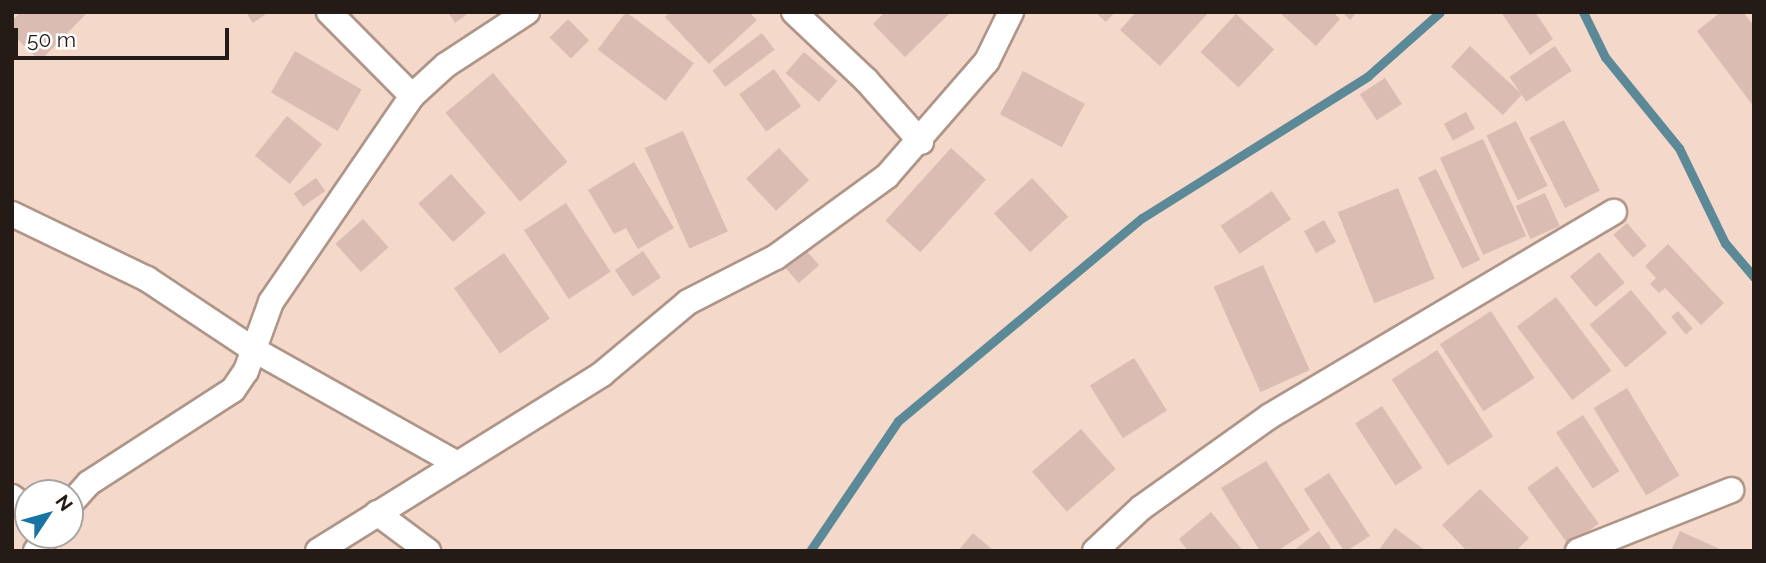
<!DOCTYPE html>
<html>
<head>
<meta charset="utf-8">
<style>
	body { margin:0 }
	#map { position:relative; width:1766px; height:563px; overflow:hidden; background:#f4d8ca; font-family:Raleway,sans-serif }
	div>[style] { position:absolute }
	[style*='--x'] { left:calc(var(--x)*1px); top:calc(var(--y)*1px); width:calc(var(--w)*1px); rotate:calc(var(--a)*1deg) }
	.stream>* { height:9px; margin:-4.5px; padding:0 4.5px; transform-origin:4.5px; border-radius:4.5px; background:#5b8998 }
	.building>* { inset:0; background:#dabcb3; transform-origin:0 0 }
	.roads { filter:drop-shadow(2px 0 #af9588) drop-shadow(-2px 0 #af9588) drop-shadow(0 2px #af9588) drop-shadow(0 -2px #af9588) }
	.minor>* { height:24px; margin:-12px; padding:0 12px; transform-origin:12px; border-radius:12px; background:#fff }
	span { translate:-50% -50%; white-space:nowrap; text-align:center; line-height:1.15; -webkit-text-stroke:7px #fff; paint-order:stroke }
	.frame { position:absolute; inset:0; border:14px solid #251b16; pointer-events:none }
	.north { position:absolute; left:14px; top:479px; width:70px; height:70px; box-sizing:border-box; background:#fff; border:2px solid #a8a4a2; border-radius:50%; rotate:54deg; font-size:19px; font-weight:700; line-height:28px; text-align:center; color:#251b16 }
	.north::after { content:''; display:block; margin:auto; width:24px; height:32px; background:#1875a3; clip-path:polygon(50% 0,100% 100%,50% 72%,0 100%) }
	.scale { position:absolute; left:14px; top:28px; width:215px; height:32px; box-sizing:border-box; border:4px solid #251b16; border-top:0; padding-left:9px; font-size:21px; line-height:24px; white-space:nowrap; color:#251b16; -webkit-text-stroke:5px #fff; paint-order:stroke }
</style>
</head>
<body>
<div id="map">
	<div class="stream">
		<div style="--x:1583;--y:12;--w:50;--a:63.9"></div>
		<div style="--x:1605;--y:57;--w:117;--a:50.9"></div>
		<div style="--x:1679;--y:148;--w:106;--a:64.2"></div>
		<div style="--x:1725;--y:243;--w:45;--a:49.5"></div>
		<div style="--x:810;--y:551;--w:157;--a:-55.9"></div>
		<div style="--x:898;--y:421;--w:317;--a:-39.8"></div>
		<div style="--x:1142;--y:218;--w:267;--a:-32.1"></div>
		<div style="--x:1368;--y:76;--w:96;--a:-41.6"></div>
	</div>
	<div class="building">
		<div style="clip-path:polygon(21px 12px,88px 12px,40px 61px,12px 34px,12px 21px)"></div>
		<div style="clip-path:polygon(246px 12px,269px 12px,253px 23px)"></div>
		<div style="clip-path:polygon(448px 12px,470px 12px,455px 23px)"></div>
		<div style="left:626px;top:12px;width:85px;height:47px;rotate:37deg"></div>
		<div style="clip-path:polygon(670px 12px,749px 12px,757px 20px,709px 64px,665px 17px)"></div>
		<div style="clip-path:polygon(885px 12px,951px 12px,905px 57px,873px 24px)"></div>
		<div style="clip-path:polygon(1095px 12px,1115px 12px,1106px 22px)"></div>
		<div style="clip-path:polygon(1136px 12px,1209px 12px,1160px 66px,1120px 30px)"></div>
		<div style="clip-path:polygon(1279px 12px,1333px 12px,1340px 19px,1316px 46px)"></div>
		<div style="clip-path:polygon(1342px 12px,1357px 12px,1350px 20px)"></div>
		<div style="clip-path:polygon(1501px 12px,1535px 12px,1553px 39px,1530px 55px)"></div>
		<div style="clip-path:polygon(1721px 12px,1743px 12px,1754px 26px,1754px 107px,1697px 31px)"></div>
		<div style="left:1236px;top:14px;width:52px;height:52px;rotate:43deg"></div>
		<div style="left:568px;top:19px;width:30px;height:26px;rotate:45deg"></div>
		<div style="left:762px;top:33px;width:21px;height:62px;rotate:53deg"></div>
		<div style="left:1470px;top:46px;width:71px;height:28px;rotate:43deg"></div>
		<div style="left:1555px;top:46px;width:30px;height:55px;rotate:56deg"></div>
		<div style="left:295px;top:51px;width:77px;height:48px;rotate:30deg"></div>
		<div style="left:804px;top:52px;width:44px;height:28px;rotate:41deg"></div>
		<div style="left:774px;top:69px;width:46px;height:43px;rotate:54deg"></div>
		<div style="left:1023px;top:71px;width:70px;height:49px;rotate:28deg"></div>
		<div style="left:493px;top:73px;width:116px;height:62px;rotate:50deg"></div>
		<div style="left:1385px;top:78px;width:31px;height:30px;rotate:57deg"></div>
		<div style="left:1466px;top:112px;width:19px;height:25px;rotate:62deg"></div>
		<div style="left:287px;top:116px;width:45px;height:51px;rotate:39deg"></div>
		<div style="left:1564px;top:120px;width:79px;height:39px;rotate:63deg"></div>
		<div style="left:1516px;top:121px;width:72px;height:33px;rotate:64deg"></div>
		<div style="left:683px;top:131px;width:110px;height:42px;rotate:66deg"></div>
		<div style="left:1483px;top:139px;width:106px;height:47px;rotate:66deg"></div>
		<div style="left:779px;top:148px;width:44px;height:45px;rotate:47deg"></div>
		<div style="left:951px;top:148px;width:47px;height:98px;rotate:42deg"></div>
		<div style="clip-path:polygon(634px 162px,674px 228px,638px 249px,626px 228px,614px 234px,588px 190px)"></div>
		<div style="left:1436px;top:169px;width:101px;height:20px;rotate:64deg"></div>
		<div style="left:451px;top:174px;width:52px;height:44px;rotate:48deg"></div>
		<div style="left:316px;top:178px;width:16px;height:27px;rotate:55deg"></div>
		<div style="left:1032px;top:178px;width:53px;height:52px;rotate:47deg"></div>
		<div style="left:1398px;top:188px;width:98px;height:65px;rotate:68deg"></div>
		<div style="left:1272px;top:191px;width:34px;height:62px;rotate:56deg"></div>
		<div style="left:1545px;top:193px;width:36px;height:32px;rotate:66deg"></div>
		<div style="left:566px;top:203px;width:82px;height:50px;rotate:57deg"></div>
		<div style="left:363px;top:219px;width:38px;height:37px;rotate:48deg"></div>
		<div style="left:1324px;top:220px;width:25px;height:23px;rotate:61deg"></div>
		<div style="left:1627px;top:223px;width:30px;height:18px;rotate:49deg"></div>
		<div style="clip-path:polygon(1668px 244px,1724px 303px,1701px 325px,1665px 288px,1659px 293px,1650px 284px,1656px 278px,1645px 266px)"></div>
		<div style="left:804px;top:248px;width:23px;height:27px;rotate:49deg"></div>
		<div style="left:643px;top:251px;width:32px;height:34px;rotate:56deg"></div>
		<div style="left:1599px;top:252px;width:40px;height:38px;rotate:50deg"></div>
		<div style="left:504px;top:253px;width:80px;height:61px;rotate:55deg"></div>
		<div style="left:1263px;top:265px;width:115px;height:54px;rotate:66deg"></div>
		<div style="left:1631px;top:290px;width:56px;height:54px;rotate:50deg"></div>
		<div style="left:1556px;top:297px;width:92px;height:49px;rotate:53deg"></div>
		<div style="left:1491px;top:311px;width:80px;height:61px;rotate:57deg"></div>
		<div style="left:1678px;top:311px;width:23px;height:9px;rotate:50deg"></div>
		<div style="left:1437px;top:350px;width:103px;height:54px;rotate:57deg"></div>
		<div style="left:1134px;top:358px;width:62px;height:52px;rotate:58deg"></div>
		<div style="left:1627px;top:388px;width:102px;height:39px;rotate:59deg"></div>
		<div style="left:1382px;top:406px;width:74px;height:32px;rotate:57deg"></div>
		<div style="left:1583px;top:415px;width:67px;height:32px;rotate:57deg"></div>
		<div style="left:1081px;top:429px;width:53px;height:65px;rotate:49deg"></div>
		<div style="clip-path:polygon(1266px 461px,1310px 530px,1277px 551px,1260px 551px,1221px 488px)"></div>
		<div style="left:1557px;top:466px;width:71px;height:37px;rotate:54deg"></div>
		<div style="left:1329px;top:473px;width:75px;height:30px;rotate:57deg"></div>
		<div style="clip-path:polygon(1480px 489px,1529px 538px,1516px 551px,1467px 551px,1442px 525px)"></div>
		<div style="clip-path:polygon(1211px 512px,1243px 551px,1188px 551px,1179px 539px)"></div>
		<div style="clip-path:polygon(1395px 528px,1426px 551px,1378px 551px)"></div>
		<div style="clip-path:polygon(1319px 531px,1333px 551px,1293px 551px)"></div>
		<div style="clip-path:polygon(1680px 531px,1724px 551px,1671px 551px)"></div>
		<div style="clip-path:polygon(973px 533px,994px 551px,958px 551px)"></div>
	</div>
	<div class="roads">
		<div class="minor">
			<div style="--x:329;--y:12;--w:118;--a:45.3"></div>
			<div style="--x:794;--y:12;--w:99;--a:43.4"></div>
			<div style="--x:866;--y:80;--w:83;--a:48.4"></div>
			<div style="--x:12;--y:214;--w:150;--a:25.7"></div>
			<div style="--x:147;--y:279;--w:125;--a:33.6"></div>
			<div style="--x:251;--y:348;--w:237;--a:29.3"></div>
			<div style="--x:12;--y:497;--w:20;--a:37"></div>
			<div style="--x:70;--y:504;--w:28;--a:-48"></div>
			<div style="--x:89;--y:483;--w:171;--a:-32.9"></div>
			<div style="--x:233;--y:390;--w:23;--a:-56"></div>
			<div style="--x:246;--y:371;--w:73;--a:-70.1"></div>
			<div style="--x:271;--y:302;--w:250;--a:-55.6"></div>
			<div style="--x:412;--y:96;--w:46;--a:-42.4"></div>
			<div style="--x:446;--y:65;--w:97;--a:-33.2"></div>
			<div style="--x:377;--y:513;--w:64;--a:36.7"></div>
			<div style="--x:36;--y:551;--w:20;--a:-53"></div>
			<div style="--x:318;--y:551;--w:335;--a:-31.9"></div>
			<div style="--x:602;--y:374;--w:112;--a:-39.9"></div>
			<div style="--x:688;--y:302;--w:99;--a:-27.1"></div>
			<div style="--x:776;--y:257;--w:137;--a:-36.1"></div>
			<div style="--x:887;--y:176;--w:152;--a:-49"></div>
			<div style="--x:987;--y:61;--w:55;--a:-63.9"></div>
			<div style="--x:1095;--y:551;--w:63;--a:-43.1"></div>
			<div style="--x:1141;--y:508;--w:158;--a:-35.5"></div>
			<div style="--x:1270;--y:416;--w:400;--a:-30.7"></div>
			<div style="--x:1578;--y:551;--w:165;--a:-21.7"></div>
		</div>
	</div>
	<div class="frame"></div>
	<div class="north">N</div>
	<div class="scale">50 m</div>
</div>
</body>
</html>
